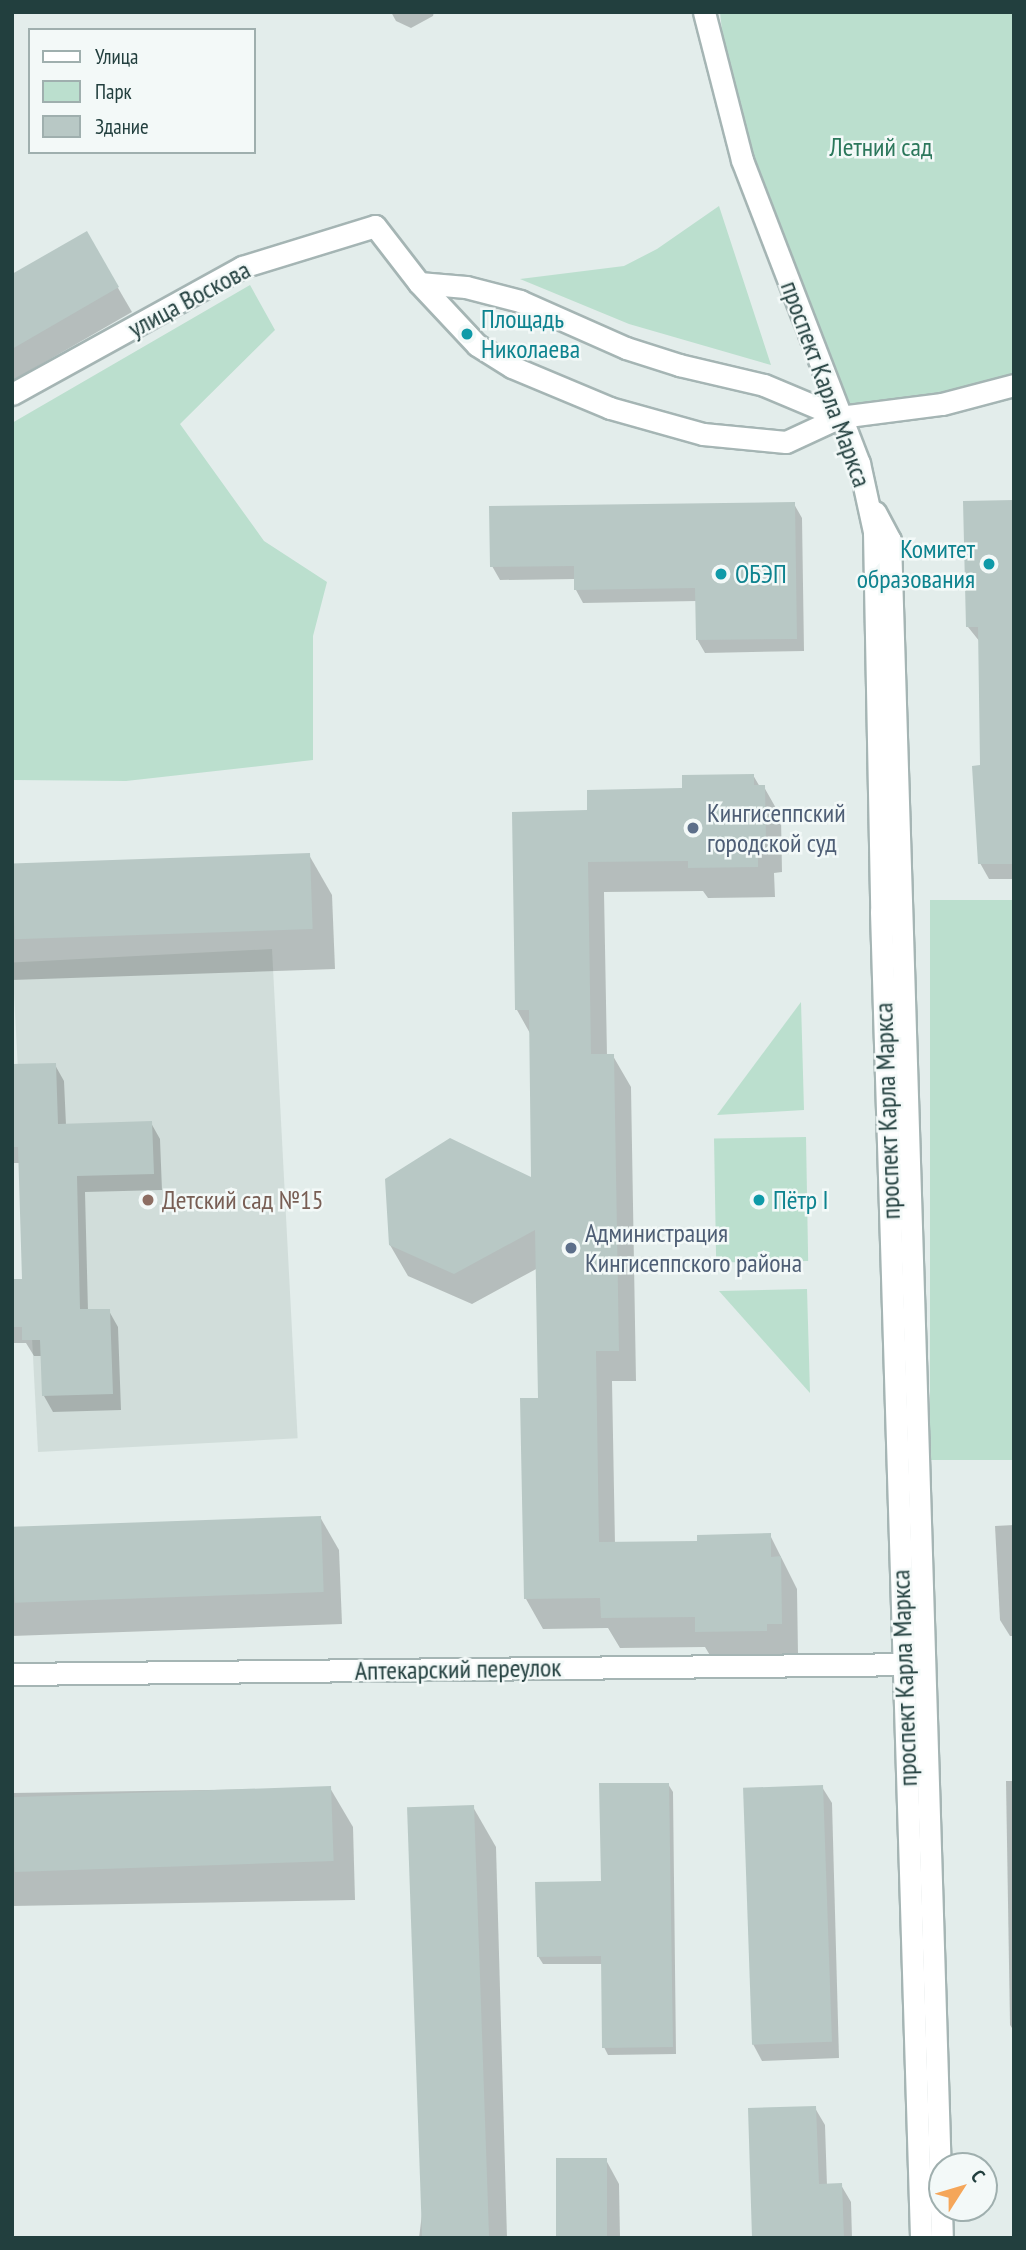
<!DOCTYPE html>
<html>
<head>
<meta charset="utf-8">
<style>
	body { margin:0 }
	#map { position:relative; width:1026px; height:2250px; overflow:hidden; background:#e3edeb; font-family:"PT Sans Narrow",sans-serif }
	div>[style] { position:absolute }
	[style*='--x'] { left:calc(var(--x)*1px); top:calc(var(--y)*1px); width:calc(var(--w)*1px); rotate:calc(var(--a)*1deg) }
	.built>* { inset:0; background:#d1ddda; transform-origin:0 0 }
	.green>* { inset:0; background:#bbdfce; transform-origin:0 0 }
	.shadow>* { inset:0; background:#0003 }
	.building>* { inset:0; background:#b8c8c5; transform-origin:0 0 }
	.roads { filter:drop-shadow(2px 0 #a5b5b4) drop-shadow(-2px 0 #a5b5b4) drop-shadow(0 2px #a5b5b4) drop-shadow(0 -2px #a5b5b4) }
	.street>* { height:21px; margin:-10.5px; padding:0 10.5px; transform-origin:10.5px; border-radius:10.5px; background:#fff }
	.secondary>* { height:21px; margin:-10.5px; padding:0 10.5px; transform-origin:10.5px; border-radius:10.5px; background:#fff }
	.dots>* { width:19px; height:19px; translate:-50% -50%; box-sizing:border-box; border:4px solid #f3f9f8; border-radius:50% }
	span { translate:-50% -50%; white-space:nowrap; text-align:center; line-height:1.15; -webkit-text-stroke:5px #f3f9f8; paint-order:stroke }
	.park-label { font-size:26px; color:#2b775b }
	.street-label { font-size:26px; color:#223f3e }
	.culture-label { font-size:26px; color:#0d838f }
	.left { translate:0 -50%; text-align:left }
	.right { translate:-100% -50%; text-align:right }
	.service-label { font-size:26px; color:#4e5e75 }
	.education-label { font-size:26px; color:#785e54 }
	.frame { position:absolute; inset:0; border:14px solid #223f3e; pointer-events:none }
	.legend { position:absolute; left:28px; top:28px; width:228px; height:126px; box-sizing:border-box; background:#f3f9f8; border:2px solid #9fafae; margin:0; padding:9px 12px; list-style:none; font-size:21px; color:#223f3e }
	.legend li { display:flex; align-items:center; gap:14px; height:35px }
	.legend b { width:35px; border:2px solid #9fafae }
	.north { position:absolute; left:928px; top:2152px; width:70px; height:70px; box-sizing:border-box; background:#f3f9f8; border:2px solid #9fafae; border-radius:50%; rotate:53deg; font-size:19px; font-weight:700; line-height:28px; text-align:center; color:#223f3e }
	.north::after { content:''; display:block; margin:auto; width:24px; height:32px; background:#f5a659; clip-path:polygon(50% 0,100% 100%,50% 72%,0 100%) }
</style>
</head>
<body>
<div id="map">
	<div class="built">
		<div style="left:272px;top:949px;width:490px;height:260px;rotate:87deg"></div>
	</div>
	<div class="green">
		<div style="clip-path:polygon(720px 12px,1014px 12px,1014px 375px,840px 417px,732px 125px)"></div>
		<div style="clip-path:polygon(719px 206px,771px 365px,629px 324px,520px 279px,624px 266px,657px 249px)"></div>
		<div style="clip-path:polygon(250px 285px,275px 330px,180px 424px,264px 541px,327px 582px,313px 636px,313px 760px,126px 781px,12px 780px,12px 423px)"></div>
		<div style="left:930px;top:900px;width:84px;height:560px"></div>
		<div style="clip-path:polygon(801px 1002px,804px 1110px,717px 1115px)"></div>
		<div style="left:806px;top:1137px;width:124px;height:92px;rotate:89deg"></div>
		<div style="clip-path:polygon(807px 1289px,810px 1393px,719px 1291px)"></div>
	</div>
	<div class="shadow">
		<div style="clip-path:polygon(391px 12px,434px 12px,433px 16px,411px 28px,396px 21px)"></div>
		<div style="clip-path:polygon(86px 233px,132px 312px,12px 381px,12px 276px)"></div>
		<div style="clip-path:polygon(1014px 502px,1014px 879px,989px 879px,980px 863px,982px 767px,980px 642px,968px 627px)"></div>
		<div style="clip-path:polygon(794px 504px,802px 518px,804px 651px,705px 653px,697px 639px,697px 601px,583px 603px,576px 590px,576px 579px,500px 580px,492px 566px)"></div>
		<div style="clip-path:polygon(753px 775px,760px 787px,764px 787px,781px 817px,782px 872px,774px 873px,775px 897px,708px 898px,703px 891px,604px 892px,607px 1056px,613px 1056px,631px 1087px,636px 1381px,612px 1381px,615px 1544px,699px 1542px,770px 1535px,797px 1589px,798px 1654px,783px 1654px,783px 1661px,714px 1662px,705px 1647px,620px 1648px,608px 1628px,543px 1629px,526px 1599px,540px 1400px,538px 1268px,472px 1304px,408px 1276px,390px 1245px,533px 1180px,531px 1035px,517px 1010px,589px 812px)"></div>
		<div style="clip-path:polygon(309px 855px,332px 895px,335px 969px,12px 980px,12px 865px)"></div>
		<div style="clip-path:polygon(55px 1065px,64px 1081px,66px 1125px,151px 1123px,160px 1139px,162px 1190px,85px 1192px,88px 1311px,109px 1311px,118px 1327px,121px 1410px,53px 1412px,44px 1396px,42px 1356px,34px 1356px,26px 1343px,12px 1343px,12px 1281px,24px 1280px,20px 1163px,12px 1163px,12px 1066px)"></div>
		<div style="clip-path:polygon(320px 1517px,339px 1550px,342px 1624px,12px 1636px,12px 1528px)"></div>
		<div style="clip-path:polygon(1014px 1525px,1014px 1636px,1010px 1636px,1000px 1620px,995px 1526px)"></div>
		<div style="clip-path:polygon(1006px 1781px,1014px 1781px,1014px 2031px,1010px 2025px)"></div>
		<div style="clip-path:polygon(668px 1784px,673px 1792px,676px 2054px,608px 2055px,604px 2047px,603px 1964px,543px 1964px,538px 1956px,603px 1883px)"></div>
		<div style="clip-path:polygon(822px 1787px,832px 1803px,839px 2058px,762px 2061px,753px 2044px)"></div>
		<div style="clip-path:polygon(330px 1788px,353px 1827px,355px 1900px,12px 1906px,12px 1793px)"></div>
		<div style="clip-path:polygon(473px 1807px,496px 1847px,507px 2238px,419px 2238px)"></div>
		<div style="clip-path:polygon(815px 2108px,825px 2125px,827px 2186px,841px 2185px,851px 2202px,852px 2238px,754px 2238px)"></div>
		<div style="clip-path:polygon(606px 2160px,619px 2184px,620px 2238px,558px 2238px)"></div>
	</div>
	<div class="building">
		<div style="clip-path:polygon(87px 231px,119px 287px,12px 349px,12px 274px)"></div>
		<div style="clip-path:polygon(1014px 500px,1014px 864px,978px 864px,972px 766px,980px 765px,978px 627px,966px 627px,963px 501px)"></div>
		<div style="clip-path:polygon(795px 502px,797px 639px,696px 640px,695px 588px,574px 590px,574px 566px,490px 567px,489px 506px)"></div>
		<div style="clip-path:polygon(754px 774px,754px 785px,765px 785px,766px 842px,758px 843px,758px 867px,688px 868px,688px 861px,588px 862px,591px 1054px,614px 1054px,619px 1351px,596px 1351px,599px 1542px,697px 1541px,697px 1535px,771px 1533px,771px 1557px,781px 1556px,782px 1624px,767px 1624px,767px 1631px,695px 1632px,695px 1617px,601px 1618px,600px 1598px,524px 1599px,520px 1398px,538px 1398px,535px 1230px,454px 1274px,389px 1245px,385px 1179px,450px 1138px,531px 1177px,529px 1010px,515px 1010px,512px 812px,587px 810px,587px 790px,682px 788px,682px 775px)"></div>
		<div style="left:310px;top:853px;width:76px;height:298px;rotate:88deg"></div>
		<div style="clip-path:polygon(56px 1063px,58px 1124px,152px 1121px,154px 1174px,77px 1176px,80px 1309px,110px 1309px,113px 1394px,42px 1396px,40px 1340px,22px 1340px,22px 1327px,12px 1327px,12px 1279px,22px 1279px,18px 1147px,12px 1147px,12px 1064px)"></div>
		<div style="left:321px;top:1516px;width:76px;height:309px;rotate:88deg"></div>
		<div style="clip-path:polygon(599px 1783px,669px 1783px,673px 2047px,602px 2048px,601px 1956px,537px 1957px,535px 1882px,601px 1881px)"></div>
		<div style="left:823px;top:1785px;width:257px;height:80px;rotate:88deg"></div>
		<div style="left:331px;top:1786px;width:75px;height:319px;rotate:88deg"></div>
		<div style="left:474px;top:1805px;width:433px;height:67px;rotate:88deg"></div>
		<div style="clip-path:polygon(816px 2106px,819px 2184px,842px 2183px,844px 2238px,752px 2238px,748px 2108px)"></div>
		<div style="left:607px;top:2158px;width:80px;height:51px;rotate:90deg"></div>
	</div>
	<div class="roads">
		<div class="street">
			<div style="--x:419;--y:283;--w:47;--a:4.9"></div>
			<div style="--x:466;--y:287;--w:56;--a:14.5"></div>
			<div style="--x:520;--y:301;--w:116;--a:23.9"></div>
			<div style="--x:626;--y:348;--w:56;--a:17.8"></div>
			<div style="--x:679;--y:365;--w:87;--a:13.2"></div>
			<div style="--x:764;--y:385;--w:82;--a:22.8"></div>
			<div style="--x:12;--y:394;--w:263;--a:-28.9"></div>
			<div style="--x:242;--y:267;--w:139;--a:-17.1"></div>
			<div style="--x:375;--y:226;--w:72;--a:52.3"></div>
			<div style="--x:419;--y:283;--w:85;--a:46.9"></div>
			<div style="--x:477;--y:345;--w:41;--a:32.2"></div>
			<div style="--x:512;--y:367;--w:106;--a:22.7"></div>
			<div style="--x:610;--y:408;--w:97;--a:15.6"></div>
			<div style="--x:703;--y:434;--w:83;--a:5.5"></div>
			<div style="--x:786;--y:442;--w:60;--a:-24.8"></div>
			<div style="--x:12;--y:1674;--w:908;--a:-0.63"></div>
		</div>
		<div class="secondary">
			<div style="--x:704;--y:12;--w:153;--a:75.6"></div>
			<div style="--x:742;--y:160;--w:325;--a:68.9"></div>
			<div style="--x:859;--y:463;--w:71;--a:77.7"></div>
			<div style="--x:874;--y:532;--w:380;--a:88.9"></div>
			<div style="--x:881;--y:912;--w:1327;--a:88.27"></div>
			<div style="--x:840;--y:417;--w:103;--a:-7.3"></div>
			<div style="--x:942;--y:404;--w:74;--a:-14.8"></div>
			<div style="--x:875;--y:512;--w:32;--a:62"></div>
			<div style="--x:890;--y:540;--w:1699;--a:88.25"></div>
		</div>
	</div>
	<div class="dots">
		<div style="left:467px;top:334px;background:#0f9aa8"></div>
		<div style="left:989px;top:564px;background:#0f9aa8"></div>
		<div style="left:721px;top:574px;background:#0f9aa8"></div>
		<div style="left:693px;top:828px;background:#5c6f8a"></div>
		<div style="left:148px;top:1200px;background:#8d6e63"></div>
		<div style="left:759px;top:1200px;background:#0f9aa8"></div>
		<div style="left:571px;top:1248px;background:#5c6f8a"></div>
	</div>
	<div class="park-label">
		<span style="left:881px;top:147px">Летний сад</span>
	</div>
	<div class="street-label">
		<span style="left:189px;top:299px;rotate:-28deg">улица Воскова</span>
		<span style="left:826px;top:384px;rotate:70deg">проспект Карла Маркса</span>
		<span style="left:887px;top:1111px;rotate:-92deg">проспект Карла Маркса</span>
		<span style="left:458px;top:1669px;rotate:-1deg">Аптекарский переулок</span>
		<span style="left:904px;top:1678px;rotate:-92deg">проспект Карла Маркса</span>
	</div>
	<div class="culture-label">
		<span class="left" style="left:481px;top:334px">Площадь<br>Николаева</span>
		<span class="right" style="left:975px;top:564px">Комитет<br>образования</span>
		<span class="left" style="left:735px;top:574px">ОБЭП</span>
		<span class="left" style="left:773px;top:1200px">Пётр I</span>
	</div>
	<div class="service-label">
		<span class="left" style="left:707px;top:828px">Кингисеппский<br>городской суд</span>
		<span class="left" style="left:585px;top:1248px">Администрация<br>Кингисеппского района</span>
	</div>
	<div class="education-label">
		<span class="left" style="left:162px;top:1200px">Детский сад №15</span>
	</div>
	<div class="frame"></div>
	<ul class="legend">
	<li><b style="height:9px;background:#fff"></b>Улица</li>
	<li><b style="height:19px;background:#bbdfce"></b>Парк</li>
	<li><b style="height:19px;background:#b8c8c5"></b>Здание</li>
	</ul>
	<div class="north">С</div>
</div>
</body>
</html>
